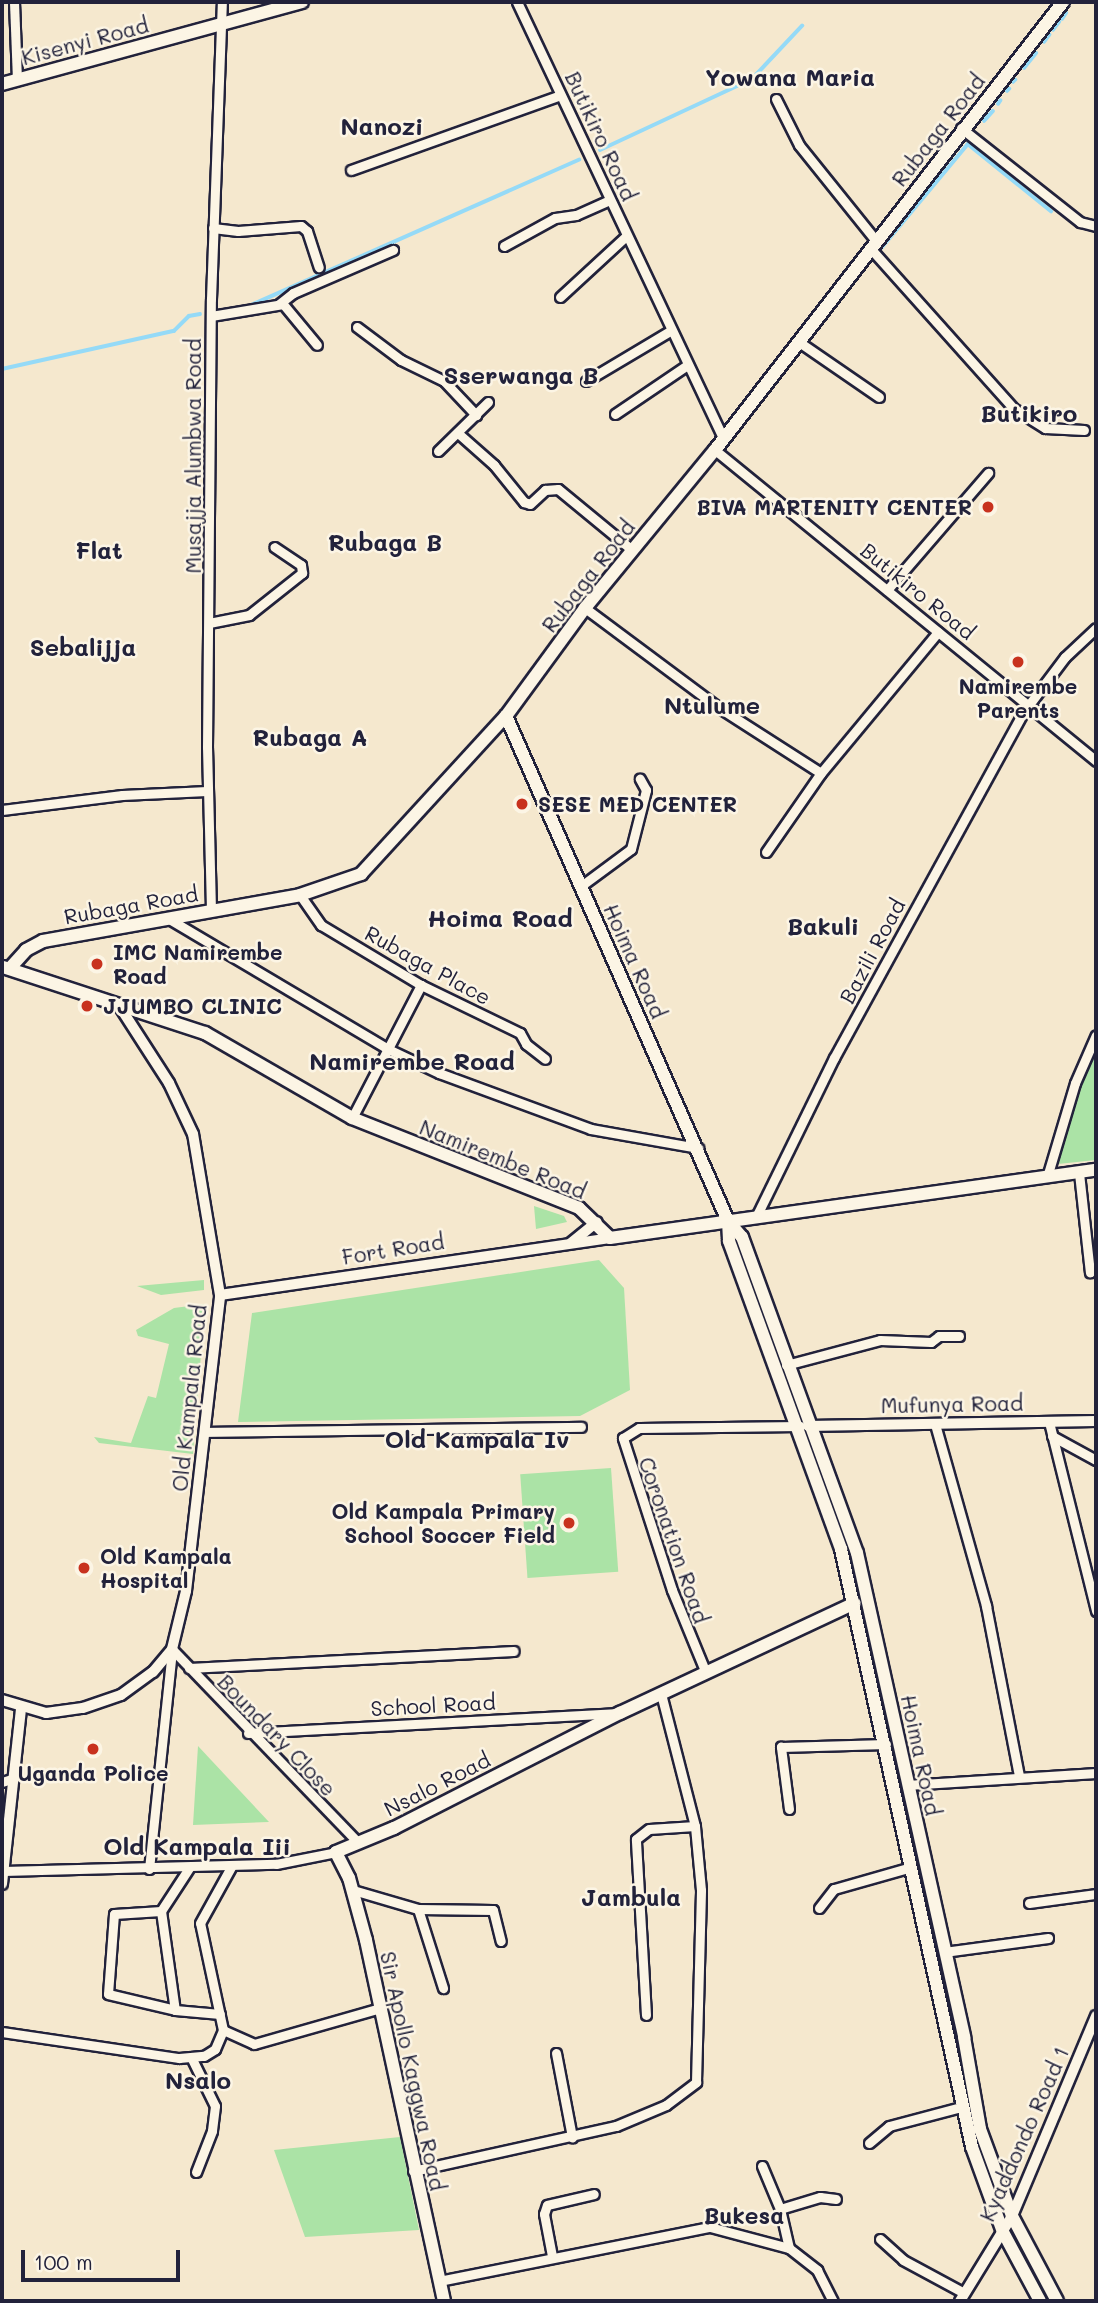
<!DOCTYPE html>
<html>
<head>
<meta charset="utf-8">
<style>
	body { margin:0 }
	#map { position:relative; width:1098px; height:2303px; overflow:hidden; background:#f5e8ce; font-family:Mali,sans-serif }
	div>[style] { position:absolute }
	[style*='--x'] { left:calc(var(--x)*1px); top:calc(var(--y)*1px); width:calc(var(--w)*1px); rotate:calc(var(--a)*1deg) }
	.green>* { inset:0; background:#abe3a6; transform-origin:0 0 }
	.stream>* { height:3.5px; margin:-1.75px; padding:0 1.75px; transform-origin:1.75px; border-radius:1.75px; background:#95daf7 }
	.roads { filter:drop-shadow(2px 0 #22223b) drop-shadow(-2px 0 #22223b) drop-shadow(0 2px #22223b) drop-shadow(0 -2px #22223b) }
	.minor>* { height:9px; margin:-4.5px; padding:0 4.5px; transform-origin:4.5px; border-radius:4.5px; background:#fcf5e5 }
	.tertiary>* { height:10px; margin:-5px; padding:0 5px; transform-origin:5px; border-radius:5px; background:#fcf5e5 }
	.secondary>* { height:12px; margin:-6px; padding:0 6px; transform-origin:6px; border-radius:6px; background:#fcf5e5 }
	.dots>* { width:19px; height:19px; translate:-50% -50%; box-sizing:border-box; border:4px solid #fcf5e5; border-radius:50% }
	span { translate:-50% -50%; white-space:nowrap; text-align:center; line-height:1.15; -webkit-text-stroke:5px #fcf5e5; paint-order:stroke }
	.street-label { font-size:21px; color:#22223b }
	.poi-label { font-size:21px; color:#22223b; font-weight:700 }
	.right { translate:-100% -50%; text-align:right }
	.left { translate:0 -50%; text-align:left }
	.neighbourhood-label { font-size:23px; color:#22223b; font-weight:700 }
	.quarter-label { font-size:24px; color:#22223b; font-weight:700 }
	.frame { position:absolute; inset:0; border:4px solid #22223b; pointer-events:none }
	.scale { position:absolute; left:21px; top:2250px; width:159px; height:32px; box-sizing:border-box; border:4px solid #22223b; border-top:0; padding-left:9px; font-size:21px; line-height:24px; white-space:nowrap; color:#22223b; -webkit-text-stroke:5px #fcf5e5; paint-order:stroke }
</style>
</head>
<body>
<div id="map">
	<div class="green">
		<div style="clip-path:polygon(1096px 1045px,1096px 1160px,1058px 1164px,1060px 1146px)"></div>
		<div style="clip-path:polygon(534px 1206px,564px 1216px,567px 1222px,536px 1229px)"></div>
		<div style="clip-path:polygon(599px 1260px,624px 1288px,630px 1390px,580px 1416px,238px 1422px,252px 1313px)"></div>
		<div style="clip-path:polygon(204px 1280px,204px 1290px,161px 1295px,137px 1286px)"></div>
		<div style="clip-path:polygon(205px 1304px,193px 1454px,99px 1443px,94px 1437px,131px 1443px,148px 1396px,156px 1398px,169px 1344px,138px 1336px,136px 1330px,174px 1308px)"></div>
		<div style="left:611px;top:1468px;width:104px;height:91px;rotate:86deg"></div>
		<div style="clip-path:polygon(198px 1746px,269px 1822px,193px 1825px)"></div>
		<div style="clip-path:polygon(400px 2137px,419px 2230px,305px 2237px,274px 2150px)"></div>
	</div>
	<div class="stream">
		<div style="--x:1062;--y:19;--w:7;--a:-56"></div>
		<div style="--x:1053;--y:30;--w:10;--a:-53"></div>
		<div style="--x:1044;--y:42;--w:9;--a:-54"></div>
		<div style="--x:1024;--y:68;--w:19;--a:-51"></div>
		<div style="--x:1013;--y:82;--w:3;--a:-45"></div>
		<div style="--x:1007;--y:91;--w:3;--a:-45"></div>
		<div style="--x:998;--y:104;--w:4;--a:-56"></div>
		<div style="--x:984;--y:121;--w:13;--a:-48"></div>
		<div style="--x:600;--y:150;--w:168;--a:-25"></div>
		<div style="--x:752;--y:79;--w:73;--a:-46.7"></div>
		<div style="--x:878;--y:252;--w:141;--a:-50.2"></div>
		<div style="--x:968;--y:144;--w:107;--a:38.9"></div>
		<div style="--x:249;--y:306;--w:361;--a:-23.9"></div>
		<div style="--x:2;--y:369;--w:176;--a:-12.5"></div>
		<div style="--x:174;--y:331;--w:21;--a:-45"></div>
		<div style="--x:189;--y:316;--w:11;--a:-10"></div>
	</div>
	<div class="roads">
		<div class="minor">
			<div style="--x:14;--y:2;--w:77;--a:87.8"></div>
			<div style="--x:517;--y:2;--w:482;--a:64.7"></div>
			<div style="--x:776;--y:99;--w:51;--a:63.4"></div>
			<div style="--x:799;--y:145;--w:124;--a:51.2"></div>
			<div style="--x:961;--y:128;--w:152;--a:38.3"></div>
			<div style="--x:1080;--y:222;--w:16;--a:14"></div>
			<div style="--x:351;--y:170;--w:222;--a:-19.7"></div>
			<div style="--x:213;--y:228;--w:25;--a:7"></div>
			<div style="--x:238;--y:231;--w:63;--a:-4.5"></div>
			<div style="--x:301;--y:226;--w:8;--a:40"></div>
			<div style="--x:307;--y:231;--w:38;--a:72"></div>
			<div style="--x:504;--y:246;--w:58;--a:-28.8"></div>
			<div style="--x:555;--y:218;--w:21;--a:-8"></div>
			<div style="--x:576;--y:215;--w:36;--a:-24"></div>
			<div style="--x:871;--y:249;--w:213;--a:48.2"></div>
			<div style="--x:1013;--y:408;--w:38;--a:32"></div>
			<div style="--x:1045;--y:428;--w:39;--a:3"></div>
			<div style="--x:560;--y:297;--w:90;--a:-42.7"></div>
			<div style="--x:279;--y:304;--w:18;--a:-38"></div>
			<div style="--x:293;--y:293;--w:109;--a:-23.3"></div>
			<div style="--x:211;--y:316;--w:73;--a:-9.5"></div>
			<div style="--x:283;--y:304;--w:53;--a:50.3"></div>
			<div style="--x:357;--y:327;--w:55;--a:36.9"></div>
			<div style="--x:401;--y:360;--w:48;--a:26"></div>
			<div style="--x:444;--y:381;--w:47;--a:46.7"></div>
			<div style="--x:799;--y:342;--w:97;--a:34.5"></div>
			<div style="--x:586;--y:381;--w:98;--a:-30.8"></div>
			<div style="--x:615;--y:414;--w:86;--a:-34.1"></div>
			<div style="--x:459;--y:434;--w:47;--a:41.5"></div>
			<div style="--x:494;--y:465;--w:48;--a:51"></div>
			<div style="--x:524;--y:502;--w:6;--a:18"></div>
			<div style="--x:530;--y:504;--w:21;--a:-43"></div>
			<div style="--x:545;--y:490;--w:13;--a:-4"></div>
			<div style="--x:558;--y:489;--w:96;--a:39.5"></div>
			<div style="--x:715;--y:450;--w:492;--a:39.2"></div>
			<div style="--x:438;--y:451;--w:70;--a:-44.4"></div>
			<div style="--x:887;--y:590;--w:155;--a:-49.2"></div>
			<div style="--x:585;--y:608;--w:166;--a:36.7"></div>
			<div style="--x:718;--y:707;--w:122;--a:32.7"></div>
			<div style="--x:209;--y:623;--w:41;--a:-11.3"></div>
			<div style="--x:249;--y:615;--w:68;--a:-38.4"></div>
			<div style="--x:302;--y:573;--w:8;--a:-97"></div>
			<div style="--x:301;--y:565;--w:32;--a:-146"></div>
			<div style="--x:2;--y:810;--w:121;--a:-7.1"></div>
			<div style="--x:122;--y:795;--w:85;--a:-2.7"></div>
			<div style="--x:766;--y:852;--w:96;--a:-55.2"></div>
			<div style="--x:821;--y:773;--w:183;--a:-50.3"></div>
			<div style="--x:581;--y:886;--w:62;--a:-36.5"></div>
			<div style="--x:631;--y:849;--w:61;--a:-75.7"></div>
			<div style="--x:646;--y:790;--w:13;--a:-119"></div>
			<div style="--x:300;--y:895;--w:37;--a:55"></div>
			<div style="--x:321;--y:925;--w:117;--a:31"></div>
			<div style="--x:421;--y:985;--w:110;--a:25.9"></div>
			<div style="--x:520;--y:1033;--w:13;--a:61"></div>
			<div style="--x:526;--y:1044;--w:24;--a:38"></div>
			<div style="--x:211;--y:910;--w:163;--a:-91.4"></div>
			<div style="--x:207;--y:747;--w:448;--a:-89.5"></div>
			<div style="--x:211;--y:299;--w:297;--a:-87.9"></div>
			<div style="--x:169;--y:919;--w:252;--a:30.7"></div>
			<div style="--x:386;--y:1048;--w:59;--a:25.3"></div>
			<div style="--x:439;--y:1073;--w:162;--a:20.2"></div>
			<div style="--x:591;--y:1129;--w:109;--a:10.1"></div>
			<div style="--x:352;--y:1118;--w:150;--a:-62.6"></div>
			<div style="--x:1079;--y:1173;--w:100;--a:83.7"></div>
			<div style="--x:1047;--y:1177;--w:98;--a:-73.4"></div>
			<div style="--x:1075;--y:1083;--w:52;--a:-66.4"></div>
			<div style="--x:756;--y:1217;--w:177;--a:-63.9"></div>
			<div style="--x:834;--y:1058;--w:392;--a:-61.3"></div>
			<div style="--x:1022;--y:714;--w:71;--a:-53"></div>
			<div style="--x:1065;--y:657;--w:42;--a:-43.1"></div>
			<div style="--x:786;--y:1365;--w:97;--a:-14.9"></div>
			<div style="--x:880;--y:1340;--w:51;--a:2.2"></div>
			<div style="--x:931;--y:1342;--w:10;--a:-37"></div>
			<div style="--x:939;--y:1336;--w:20;--a:0"></div>
			<div style="--x:1049;--y:1422;--w:195;--a:76"></div>
			<div style="--x:935;--y:1424;--w:189;--a:74.3"></div>
			<div style="--x:986;--y:1606;--w:173;--a:79"></div>
			<div style="--x:205;--y:1432;--w:376;--a:-0.8"></div>
			<div style="--x:1052;--y:1436;--w:50;--a:28.6"></div>
			<div style="--x:172;--y:1649;--w:269;--a:46.1"></div>
			<div style="--x:189;--y:1668;--w:325;--a:-3"></div>
			<div style="--x:706;--y:1673;--w:90;--a:-112.3"></div>
			<div style="--x:672;--y:1590;--w:160;--a:-107.9"></div>
			<div style="--x:623;--y:1438;--w:19;--a:-32"></div>
			<div style="--x:639;--y:1428;--w:161;--a:-0.7"></div>
			<div style="--x:248;--y:1733;--w:367;--a:-3.1"></div>
			<div style="--x:2;--y:1782;--w:9;--a:-18"></div>
			<div style="--x:907;--y:1785;--w:189;--a:-3.6"></div>
			<div style="--x:789;--y:1809;--w:63;--a:-97.4"></div>
			<div style="--x:781;--y:1747;--w:105;--a:-1.6"></div>
			<div style="--x:189;--y:1868;--w:51;--a:123.1"></div>
			<div style="--x:161;--y:1911;--w:100;--a:82"></div>
			<div style="--x:175;--y:2010;--w:45;--a:5.1"></div>
			<div style="--x:149;--y:1869;--w:221;--a:-84"></div>
			<div style="--x:3;--y:1871;--w:273;--a:-1.5"></div>
			<div style="--x:276;--y:1864;--w:61;--a:-11.3"></div>
			<div style="--x:353;--y:1890;--w:68;--a:16.3"></div>
			<div style="--x:418;--y:1909;--w:75;--a:0.8"></div>
			<div style="--x:493;--y:1910;--w:32;--a:76"></div>
			<div style="--x:1029;--y:1903;--w:68;--a:-7.7"></div>
			<div style="--x:819;--y:1908;--w:24;--a:-52"></div>
			<div style="--x:834;--y:1889;--w:80;--a:-15.9"></div>
			<div style="--x:418;--y:1909;--w:83;--a:72.4"></div>
			<div style="--x:161;--y:1911;--w:47;--a:176.3"></div>
			<div style="--x:114;--y:1914;--w:80;--a:94.3"></div>
			<div style="--x:108;--y:1994;--w:69;--a:13.4"></div>
			<div style="--x:944;--y:1952;--w:105;--a:-7.7"></div>
			<div style="--x:646;--y:2015;--w:176;--a:-93.3"></div>
			<div style="--x:636;--y:1839;--w:16;--a:-38"></div>
			<div style="--x:649;--y:1829;--w:46;--a:-3.7"></div>
			<div style="--x:223;--y:2030;--w:34;--a:24"></div>
			<div style="--x:254;--y:2044;--w:131;--a:-15.9"></div>
			<div style="--x:2;--y:2032;--w:179;--a:8.4"></div>
			<div style="--x:179;--y:2058;--w:25;--a:-5"></div>
			<div style="--x:204;--y:2056;--w:13;--a:-32"></div>
			<div style="--x:215;--y:2049;--w:21;--a:-67"></div>
			<div style="--x:223;--y:2030;--w:109;--a:-102.1"></div>
			<div style="--x:200;--y:1923;--w:64;--a:-61"></div>
			<div style="--x:556;--y:2053;--w:86;--a:79.2"></div>
			<div style="--x:192;--y:2059;--w:52;--a:63.9"></div>
			<div style="--x:215;--y:2106;--w:25;--a:97"></div>
			<div style="--x:212;--y:2131;--w:44;--a:111.3"></div>
			<div style="--x:869;--y:2143;--w:26;--a:-40"></div>
			<div style="--x:889;--y:2126;--w:74;--a:-14.8"></div>
			<div style="--x:762;--y:2166;--w:47;--a:67.3"></div>
			<div style="--x:780;--y:2209;--w:40;--a:77"></div>
			<div style="--x:413;--y:2171;--w:208;--a:-12.5"></div>
			<div style="--x:616;--y:2126;--w:54;--a:-22.8"></div>
			<div style="--x:666;--y:2105;--w:38;--a:-37"></div>
			<div style="--x:696;--y:2082;--w:192;--a:-88.5"></div>
			<div style="--x:701;--y:1890;--w:64;--a:-95.4"></div>
			<div style="--x:695;--y:1826;--w:136;--a:-104.4"></div>
			<div style="--x:780;--y:2209;--w:42;--a:-16.7"></div>
			<div style="--x:820;--y:2197;--w:16;--a:7"></div>
			<div style="--x:880;--y:2239;--w:31;--a:42"></div>
			<div style="--x:903;--y:2260;--w:69;--a:28.4"></div>
			<div style="--x:552;--y:2256;--w:43;--a:-100.8"></div>
			<div style="--x:544;--y:2214;--w:9;--a:-72"></div>
			<div style="--x:547;--y:2205;--w:48;--a:-13.2"></div>
			<div style="--x:439;--y:2281;--w:276;--a:-11.3"></div>
			<div style="--x:710;--y:2227;--w:82;--a:14.9"></div>
			<div style="--x:789;--y:2248;--w:36;--a:38"></div>
			<div style="--x:817;--y:2270;--w:35;--a:63"></div>
		</div>
		<div class="tertiary">
			<div style="--x:571;--y:1243;--w:33;--a:-39"></div>
			<div style="--x:220;--y:1295;--w:394;--a:-8.3"></div>
			<div style="--x:808;--y:1426;--w:288;--a:-1"></div>
			<div style="--x:2;--y:1700;--w:46;--a:16.5"></div>
			<div style="--x:46;--y:1713;--w:37;--a:-8"></div>
			<div style="--x:83;--y:1708;--w:40;--a:-18.9"></div>
			<div style="--x:121;--y:1695;--w:39;--a:-36"></div>
			<div style="--x:153;--y:1672;--w:30;--a:-50"></div>
			<div style="--x:172;--y:1649;--w:60;--a:-76.4"></div>
			<div style="--x:186;--y:1591;--w:298;--a:-83.4"></div>
			<div style="--x:220;--y:1295;--w:163;--a:-99.5"></div>
			<div style="--x:193;--y:1134;--w:56;--a:-115.2"></div>
			<div style="--x:169;--y:1083;--w:94;--a:-122.8"></div>
			<div style="--x:2;--y:1884;--w:176;--a:-83.8"></div>
			<div style="--x:960;--y:2301;--w:100;--a:-58.5"></div>
			<div style="--x:1012;--y:2216;--w:217;--a:-67.2"></div>
		</div>
		<div class="secondary">
			<div style="--x:2;--y:84;--w:311;--a:-15.3"></div>
			<div style="--x:506;--y:716;--w:552;--a:66.27"></div>
			<div style="--x:728;--y:1221;--w:21;--a:49"></div>
			<div style="--x:742;--y:1237;--w:336;--a:70"></div>
			<div style="--x:857;--y:1553;--w:496;--a:77.5"></div>
			<div style="--x:964;--y:2037;--w:93;--a:80.1"></div>
			<div style="--x:980;--y:2129;--w:93;--a:69.8"></div>
			<div style="--x:1012;--y:2216;--w:96;--a:62.1"></div>
			<div style="--x:3;--y:967;--w:213;--a:18.1"></div>
			<div style="--x:205;--y:1033;--w:170;--a:30"></div>
			<div style="--x:352;--y:1118;--w:244;--a:21.6"></div>
			<div style="--x:579;--y:1208;--w:43;--a:44.1"></div>
			<div style="--x:610;--y:1238;--w:491;--a:-8"></div>
			<div style="--x:10;--y:968;--w:24;--a:-48"></div>
			<div style="--x:26;--y:950;--w:19;--a:-28"></div>
			<div style="--x:43;--y:941;--w:261;--a:-10.1"></div>
			<div style="--x:300;--y:895;--w:65;--a:-19"></div>
			<div style="--x:361;--y:874;--w:214;--a:-47.5"></div>
			<div style="--x:506;--y:716;--w:134;--a:-53.8"></div>
			<div style="--x:585;--y:608;--w:205;--a:-50.6"></div>
			<div style="--x:715;--y:450;--w:567;--a:-52.16"></div>
			<div style="--x:728;--y:1221;--w:20;--a:87"></div>
			<div style="--x:729;--y:1241;--w:328;--a:70"></div>
			<div style="--x:841;--y:1549;--w:612;--a:77.64"></div>
			<div style="--x:972;--y:2147;--w:90;--a:70"></div>
			<div style="--x:1003;--y:2232;--w:78;--a:61.8"></div>
			<div style="--x:444;--y:2301;--w:369;--a:-102.2"></div>
			<div style="--x:366;--y:1940;--w:64;--a:-105.3"></div>
			<div style="--x:349;--y:1878;--w:29;--a:-117"></div>
			<div style="--x:336;--y:1852;--w:63;--a:-22.5"></div>
			<div style="--x:394;--y:1828;--w:254;--a:-27"></div>
			<div style="--x:620;--y:1713;--w:259;--a:-25.1"></div>
		</div>
	</div>
	<div class="dots">
		<div style="left:988px;top:507px;background:#c8321e"></div>
		<div style="left:1018px;top:662px;background:#c8321e"></div>
		<div style="left:522px;top:804px;background:#c8321e"></div>
		<div style="left:97px;top:964px;background:#c8321e"></div>
		<div style="left:87px;top:1006px;background:#c8321e"></div>
		<div style="left:569px;top:1523px;background:#c8321e"></div>
		<div style="left:84px;top:1568px;background:#c8321e"></div>
		<div style="left:93px;top:1749px;background:#c8321e"></div>
	</div>
	<div class="street-label">
		<span style="left:85px;top:41px;rotate:-15deg">Kisenyi Road</span>
		<span style="left:938px;top:130px;rotate:-52deg">Rubaga Road</span>
		<span style="left:601px;top:136px;rotate:65deg">Butikiro Road</span>
		<span style="left:193px;top:456px;rotate:-90deg">Musajja Alumbwa Road</span>
		<span style="left:588px;top:576px;rotate:-52deg">Rubaga Road</span>
		<span style="left:918px;top:591px;rotate:39deg">Butikiro Road</span>
		<span style="left:131px;top:905px;rotate:-10deg">Rubaga Road</span>
		<span style="left:872px;top:951px;rotate:-62deg">Bazili Road</span>
		<span style="left:635px;top:961px;rotate:66deg">Hoima Road</span>
		<span style="left:428px;top:965px;rotate:29deg">Rubaga Place</span>
		<span style="left:503px;top:1159px;rotate:22deg">Namirembe Road</span>
		<span style="left:393px;top:1249px;rotate:-9deg">Fort Road</span>
		<span style="left:189px;top:1398px;rotate:-84deg">Old Kampala Road</span>
		<span style="left:952px;top:1404px;rotate:-1deg">Mufunya Road</span>
		<span style="left:674px;top:1540px;rotate:71deg">Coronation Road</span>
		<span style="left:433px;top:1705px;rotate:-3deg">School Road</span>
		<span style="left:277px;top:1735px;rotate:46deg">Boundary Close</span>
		<span style="left:921px;top:1755px;rotate:78deg">Hoima Road</span>
		<span style="left:437px;top:1784px;rotate:-27deg">Nsalo Road</span>
		<span style="left:413px;top:2071px;rotate:78deg">Sir Apollo Kaggwa Road</span>
		<span style="left:1024px;top:2134px;rotate:-66deg">Kyaddondo Road 1</span>
	</div>
	<div class="poi-label">
		<span class="right" style="left:972px;top:507px">BIVA MARTENITY CENTER</span>
		<span style="left:1018px;top:698px">Namirembe<br>Parents</span>
		<span class="left" style="left:538px;top:804px">SESE MED CENTER</span>
		<span class="left" style="left:113px;top:964px">IMC Namirembe<br>Road</span>
		<span class="left" style="left:103px;top:1006px">JJUMBO CLINIC</span>
		<span class="right" style="left:555px;top:1523px">Old Kampala Primary<br>School Soccer Field</span>
		<span class="left" style="left:100px;top:1568px">Old Kampala<br>Hospital</span>
		<span style="left:93px;top:1773px">Uganda Police</span>
	</div>
	<div class="neighbourhood-label">
		<span style="left:744px;top:2215px">Bukesa</span>
	</div>
	<div class="quarter-label">
		<span style="left:790px;top:77px">Yowana Maria</span>
		<span style="left:382px;top:126px">Nanozi</span>
		<span style="left:521px;top:375px">Sserwanga B</span>
		<span style="left:1029px;top:413px">Butikiro</span>
		<span style="left:385px;top:542px">Rubaga B</span>
		<span style="left:99px;top:550px">Flat</span>
		<span style="left:83px;top:647px">Sebalijja</span>
		<span style="left:712px;top:705px">Ntulume</span>
		<span style="left:310px;top:737px">Rubaga A</span>
		<span style="left:500px;top:918px">Hoima Road</span>
		<span style="left:823px;top:926px">Bakuli</span>
		<span style="left:412px;top:1061px">Namirembe Road</span>
		<span style="left:477px;top:1439px">Old Kampala Iv</span>
		<span style="left:197px;top:1846px">Old Kampala Iii</span>
		<span style="left:631px;top:1897px">Jambula</span>
		<span style="left:198px;top:2080px">Nsalo</span>
	</div>
	<div class="frame"></div>
	<div class="scale">100 m</div>
</div>
</body>
</html>
